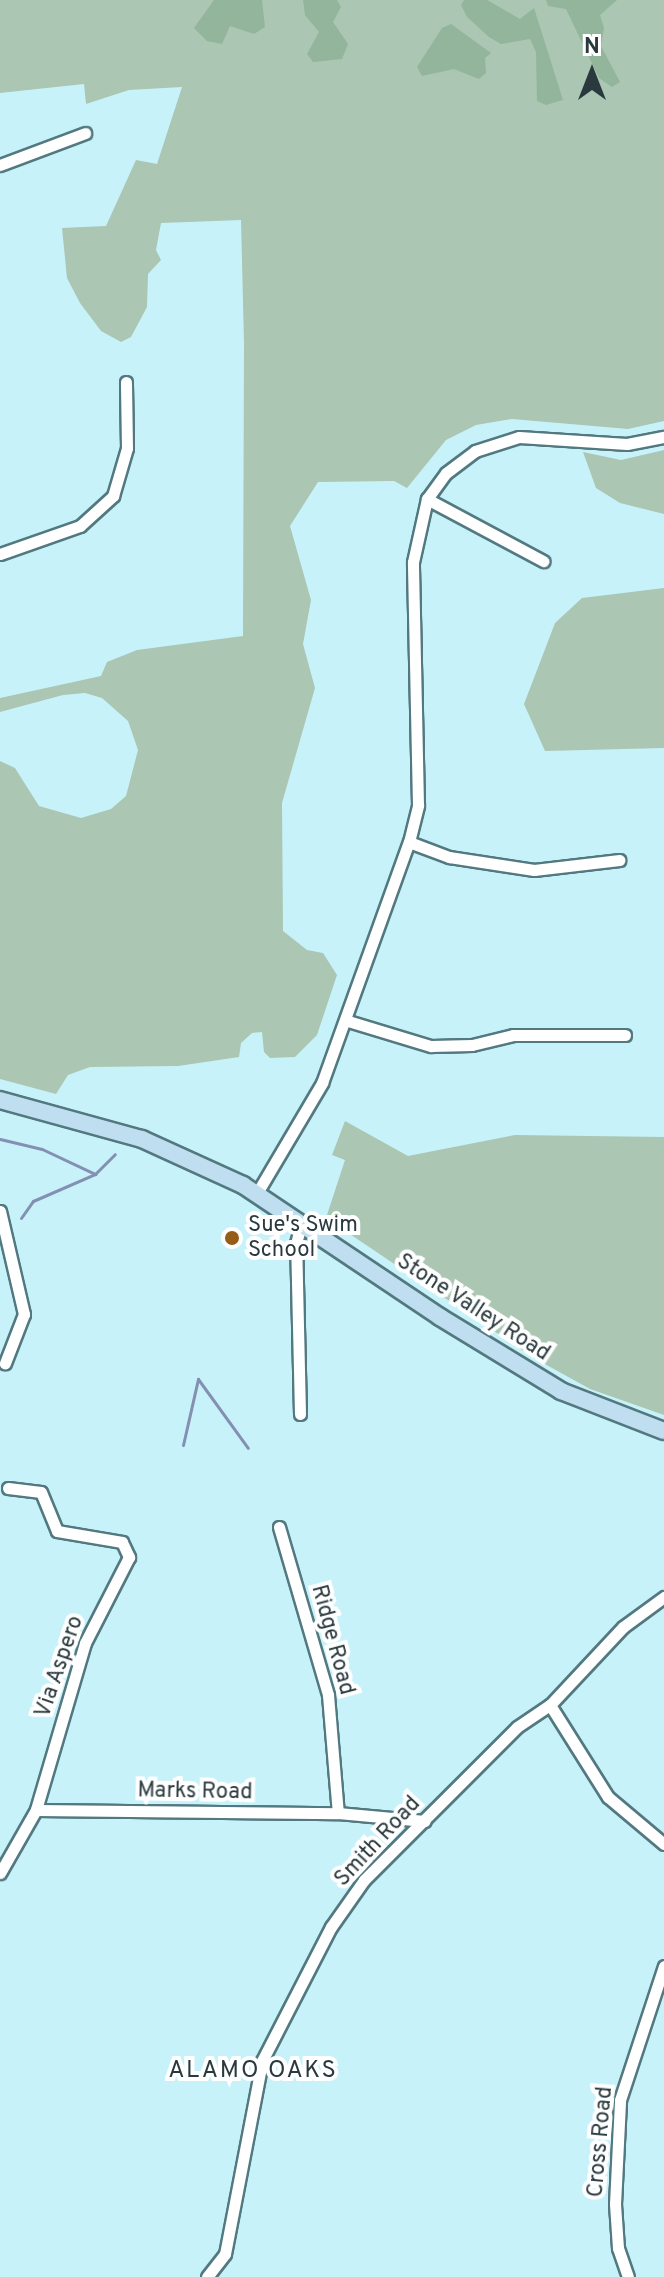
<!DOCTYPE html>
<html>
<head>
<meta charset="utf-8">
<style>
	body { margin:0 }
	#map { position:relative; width:664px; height:2277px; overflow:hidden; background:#c8f2fa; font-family:Overpass,sans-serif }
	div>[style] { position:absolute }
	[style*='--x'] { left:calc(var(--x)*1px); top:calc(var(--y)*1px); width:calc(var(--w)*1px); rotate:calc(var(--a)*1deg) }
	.green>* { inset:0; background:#abc6b2 }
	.forest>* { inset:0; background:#92b59b }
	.stream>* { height:3px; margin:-1.5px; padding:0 1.5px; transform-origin:1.5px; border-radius:1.5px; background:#8490b2 }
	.roads { filter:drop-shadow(2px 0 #537980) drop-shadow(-2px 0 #537980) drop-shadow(0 2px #537980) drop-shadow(0 -2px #537980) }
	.street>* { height:11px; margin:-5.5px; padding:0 5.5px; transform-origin:5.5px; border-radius:5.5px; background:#fff }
	.secondary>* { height:16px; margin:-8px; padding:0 8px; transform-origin:8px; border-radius:8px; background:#bfdff1 }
	.dots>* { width:22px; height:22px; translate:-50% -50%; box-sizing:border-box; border:4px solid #fff; border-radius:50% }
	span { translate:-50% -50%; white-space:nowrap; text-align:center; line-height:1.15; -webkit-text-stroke:8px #fff; paint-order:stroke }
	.poi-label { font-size:22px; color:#29393d }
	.left { translate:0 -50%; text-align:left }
	.street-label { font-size:22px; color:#29393d }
	.neighbourhood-label { font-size:24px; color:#29393d; letter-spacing:2px }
	.north { position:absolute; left:552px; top:32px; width:80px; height:80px; -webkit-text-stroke:6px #fff; paint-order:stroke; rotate:0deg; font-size:22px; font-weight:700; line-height:32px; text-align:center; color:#29393d }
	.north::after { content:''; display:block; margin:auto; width:28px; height:36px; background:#29393d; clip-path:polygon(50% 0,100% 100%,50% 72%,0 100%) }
</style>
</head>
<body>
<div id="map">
	<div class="green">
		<div style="clip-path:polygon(0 0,664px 0,664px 421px,628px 429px,512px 419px,476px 425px,446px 440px,407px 488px,394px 481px,318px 482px,290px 526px,311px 600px,303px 644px,315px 688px,282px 803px,283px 931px,307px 950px,323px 953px,337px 975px,317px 1035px,295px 1057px,270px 1058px,264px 1052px,262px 1032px,252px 1033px,241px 1043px,239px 1057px,178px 1066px,90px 1067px,68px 1075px,56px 1094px,0 1079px,0 761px,15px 768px,39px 806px,81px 818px,111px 809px,126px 796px,138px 750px,128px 721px,102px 698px,85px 693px,63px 695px,0 712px,0 698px,101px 676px,107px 662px,137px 650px,243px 636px,244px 343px,241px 220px,161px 223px,156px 250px,161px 260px,148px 274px,147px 307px,131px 337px,121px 342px,101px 331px,80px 303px,67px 278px,62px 228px,106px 226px,136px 160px,157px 164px,182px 87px,129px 90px,86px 104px,84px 84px,0 93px)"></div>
		<div style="clip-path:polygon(664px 450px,664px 514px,620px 503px,596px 488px,583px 452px,621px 460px)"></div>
		<div style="clip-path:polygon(664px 588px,664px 748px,545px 751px,524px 704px,555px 623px,582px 598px)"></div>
		<div style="clip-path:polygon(345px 1121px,408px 1156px,515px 1135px,664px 1137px,664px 1415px,590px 1389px,534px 1358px,326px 1218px,345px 1160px,332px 1155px)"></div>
	</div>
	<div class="forest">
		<div style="clip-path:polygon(214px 0,262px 0,265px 27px,254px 34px,230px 26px,222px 44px,207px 41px,194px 28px)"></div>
		<div style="clip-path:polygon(303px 0,337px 0,341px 7px,333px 22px,348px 44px,342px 59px,313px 62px,307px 54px,319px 32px,305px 15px)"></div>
		<div style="clip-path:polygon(464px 0,487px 0,520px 19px,534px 8px,563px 100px,546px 105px,537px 101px,536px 52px,530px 39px,501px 44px,489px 37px,467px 17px,461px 5px)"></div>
		<div style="clip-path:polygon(546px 0,617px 0,600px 15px,604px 28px,601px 46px,620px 82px,612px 87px,599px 78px,566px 9px,548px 6px)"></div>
		<div style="clip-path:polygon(451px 24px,491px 53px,485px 58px,486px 73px,479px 79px,454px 69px,422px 76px,417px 67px,442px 28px)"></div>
	</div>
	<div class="stream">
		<div style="--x:0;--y:1139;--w:43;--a:13.4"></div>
		<div style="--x:42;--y:1149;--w:59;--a:25.3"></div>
		<div style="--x:95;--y:1174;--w:28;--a:-45"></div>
		<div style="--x:21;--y:1218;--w:21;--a:-55"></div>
		<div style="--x:33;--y:1201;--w:68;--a:-23.5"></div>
		<div style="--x:198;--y:1379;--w:85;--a:54.1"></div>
		<div style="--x:183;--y:1445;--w:68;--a:-77.2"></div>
	</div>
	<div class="roads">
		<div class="street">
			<div style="--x:0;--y:165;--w:91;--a:-20.6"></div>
			<div style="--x:427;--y:499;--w:132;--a:28.1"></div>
			<div style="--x:0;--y:554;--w:85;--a:-19.3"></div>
			<div style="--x:80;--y:526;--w:45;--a:-42.3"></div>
			<div style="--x:113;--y:496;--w:50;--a:-73.7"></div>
			<div style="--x:127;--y:448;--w:66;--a:-90.9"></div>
			<div style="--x:409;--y:842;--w:43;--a:20.6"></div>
			<div style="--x:449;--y:857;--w:86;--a:8.7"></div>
			<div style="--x:534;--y:870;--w:86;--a:-6.7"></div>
			<div style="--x:348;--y:1021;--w:87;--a:16.8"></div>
			<div style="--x:431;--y:1046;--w:41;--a:-1.4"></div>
			<div style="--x:472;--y:1045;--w:42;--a:-13.7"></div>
			<div style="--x:513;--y:1035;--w:112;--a:0"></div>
			<div style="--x:257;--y:1193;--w:128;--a:-59.4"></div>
			<div style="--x:322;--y:1083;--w:256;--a:-70.2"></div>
			<div style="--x:409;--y:842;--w:38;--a:-76"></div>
			<div style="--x:418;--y:805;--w:243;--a:-91.2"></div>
			<div style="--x:413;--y:562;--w:65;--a:-77.5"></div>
			<div style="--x:427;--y:499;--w:32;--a:-54"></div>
			<div style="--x:446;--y:473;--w:36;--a:-37"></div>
			<div style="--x:475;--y:451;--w:46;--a:-17.7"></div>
			<div style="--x:519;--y:437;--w:108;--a:3.7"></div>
			<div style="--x:627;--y:444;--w:38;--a:-11"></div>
			<div style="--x:0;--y:1211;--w:106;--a:76.9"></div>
			<div style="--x:24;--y:1314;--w:53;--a:111.2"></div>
			<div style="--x:300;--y:1414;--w:171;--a:-91.3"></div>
			<div style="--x:296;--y:1243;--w:22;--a:-74"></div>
			<div style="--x:8;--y:1488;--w:33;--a:7"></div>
			<div style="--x:41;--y:1492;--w:42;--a:67.7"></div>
			<div style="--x:57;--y:1531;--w:66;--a:9.6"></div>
			<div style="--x:122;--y:1542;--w:17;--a:65"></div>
			<div style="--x:129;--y:1557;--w:97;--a:117.1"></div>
			<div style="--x:85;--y:1643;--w:174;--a:106.4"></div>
			<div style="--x:279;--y:1527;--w:175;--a:73.7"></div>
			<div style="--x:328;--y:1695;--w:118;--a:85.2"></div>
			<div style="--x:550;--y:1705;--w:109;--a:57.8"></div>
			<div style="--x:608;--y:1797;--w:73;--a:40"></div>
			<div style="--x:0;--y:1873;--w:73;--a:-60.3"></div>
			<div style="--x:36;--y:1810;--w:302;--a:0.6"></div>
			<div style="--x:338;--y:1813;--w:87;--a:5.3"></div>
			<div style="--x:207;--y:2277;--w:29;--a:-52"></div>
			<div style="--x:225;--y:2254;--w:197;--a:-79.1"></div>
			<div style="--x:262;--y:2061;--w:151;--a:-62.8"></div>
			<div style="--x:331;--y:1927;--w:57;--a:-54.9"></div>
			<div style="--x:364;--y:1880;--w:216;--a:-45"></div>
			<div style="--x:517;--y:1727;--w:40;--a:-34"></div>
			<div style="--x:550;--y:1705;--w:107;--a:-46.9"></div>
			<div style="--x:623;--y:1627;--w:51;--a:-36.2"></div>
			<div style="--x:628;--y:2277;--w:31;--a:-109"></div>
			<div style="--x:618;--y:2248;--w:44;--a:-93.9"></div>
			<div style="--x:615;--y:2204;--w:104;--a:-87.2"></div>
			<div style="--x:620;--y:2100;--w:141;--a:-71.8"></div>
		</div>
		<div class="secondary">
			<div style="--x:0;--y:1100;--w:147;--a:15.4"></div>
			<div style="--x:142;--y:1139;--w:111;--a:24.5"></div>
			<div style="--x:243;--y:1185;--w:237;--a:33.8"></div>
			<div style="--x:440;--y:1317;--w:142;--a:31.4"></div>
			<div style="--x:561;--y:1391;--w:110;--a:21.2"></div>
		</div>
	</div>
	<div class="dots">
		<div style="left:232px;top:1238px;background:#955d18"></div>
	</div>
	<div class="poi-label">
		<span class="left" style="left:248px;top:1238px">Sue's Swim<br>School</span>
	</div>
	<div class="street-label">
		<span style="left:473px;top:1308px;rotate:33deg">Stone Valley Road</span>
		<span style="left:332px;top:1640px;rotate:75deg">Ridge Road</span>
		<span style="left:60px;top:1667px;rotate:-71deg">Via Aspero</span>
		<span style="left:195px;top:1792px;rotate:1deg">Marks Road</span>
		<span style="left:378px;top:1842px;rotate:-47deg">Smith Road</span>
		<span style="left:601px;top:2142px;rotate:-85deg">Cross Road</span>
	</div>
	<div class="neighbourhood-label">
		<span style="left:253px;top:2072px">ALAMO OAKS</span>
	</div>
	<div class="north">N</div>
</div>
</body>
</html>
